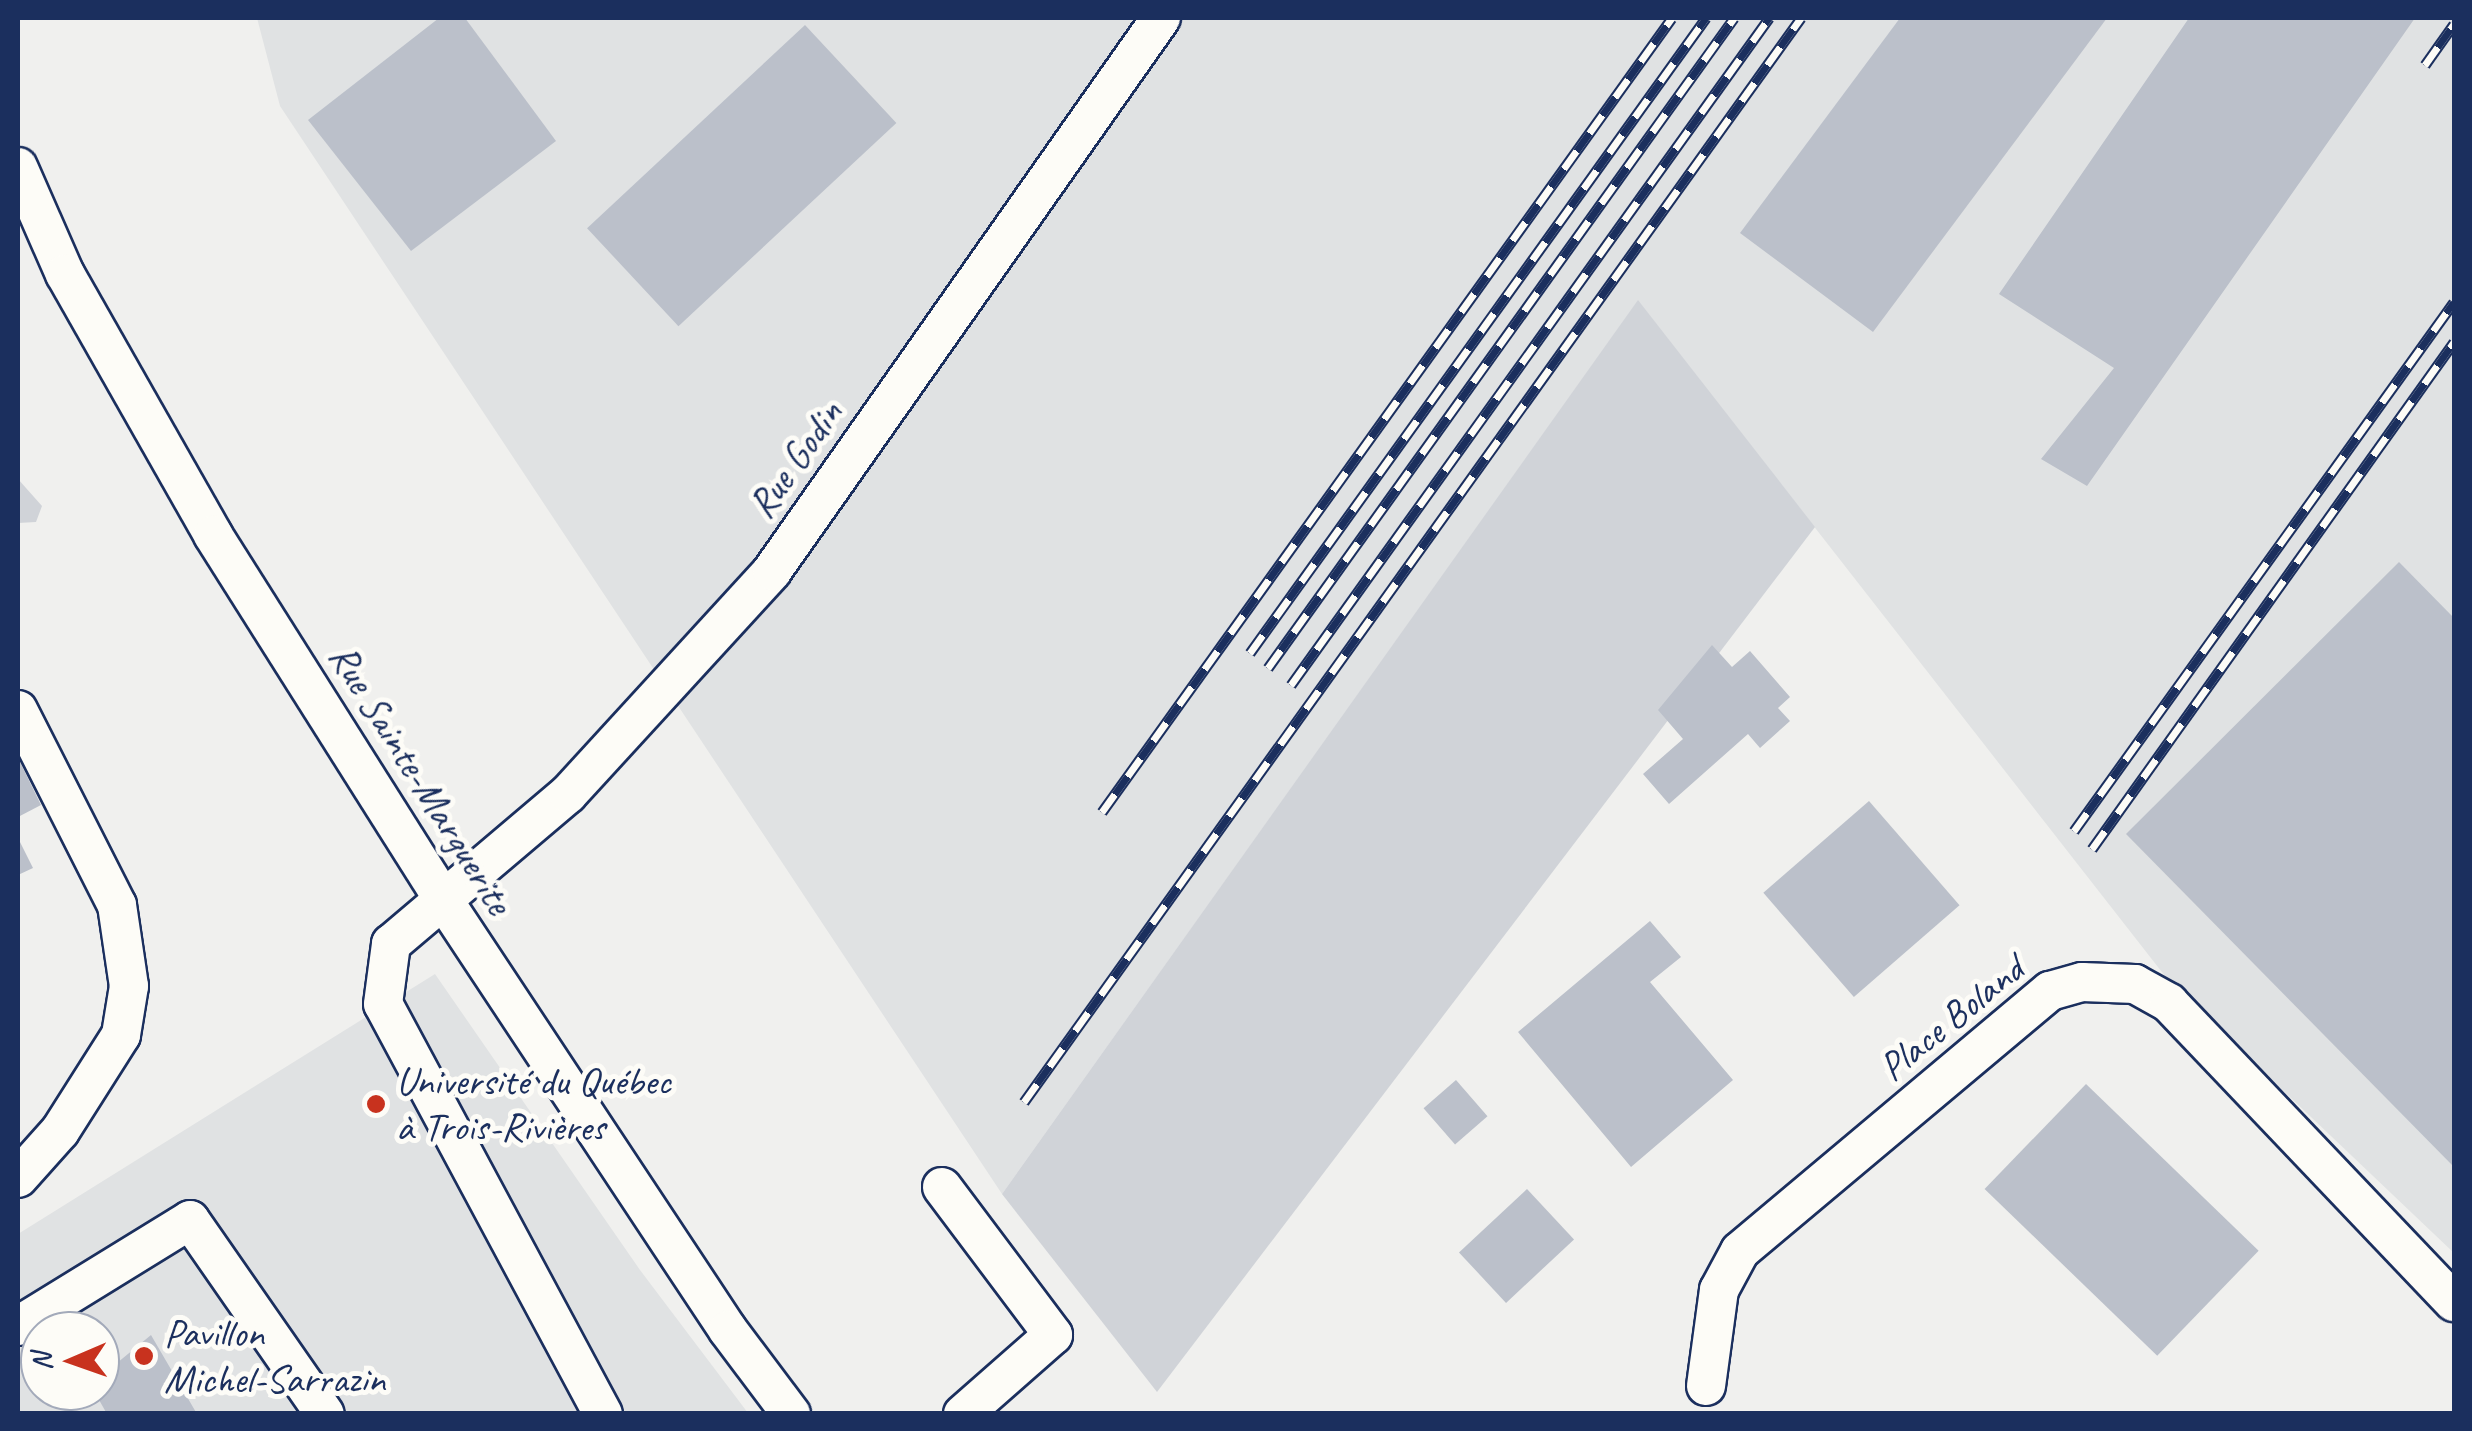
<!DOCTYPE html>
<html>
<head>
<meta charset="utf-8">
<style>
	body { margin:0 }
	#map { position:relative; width:2472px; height:1431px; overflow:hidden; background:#f0f0ee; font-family:Caveat,sans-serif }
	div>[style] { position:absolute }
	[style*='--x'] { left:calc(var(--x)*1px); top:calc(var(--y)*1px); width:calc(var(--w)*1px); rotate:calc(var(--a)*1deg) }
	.built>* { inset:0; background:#e0e2e3 }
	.green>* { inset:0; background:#d0d3d8 }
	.building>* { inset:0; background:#bbc0ca; transform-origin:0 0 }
	.roads { filter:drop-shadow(2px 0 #1b2f5e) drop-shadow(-2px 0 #1b2f5e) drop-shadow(0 2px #1b2f5e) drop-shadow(0 -2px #1b2f5e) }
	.minor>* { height:38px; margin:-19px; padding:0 19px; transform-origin:19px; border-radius:19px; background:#fdfcf7 }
	.rail>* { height:11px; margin-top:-5.5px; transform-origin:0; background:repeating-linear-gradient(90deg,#fdfcf7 0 22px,#1b2f5e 0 44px); box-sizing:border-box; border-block:2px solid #1b2f5e }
	.dots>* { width:28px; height:28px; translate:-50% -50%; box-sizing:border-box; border:5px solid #fdfcf7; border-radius:50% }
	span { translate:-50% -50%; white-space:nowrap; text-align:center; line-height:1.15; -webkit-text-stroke:10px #fdfcf7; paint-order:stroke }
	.street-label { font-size:40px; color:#1b2f5e }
	.poi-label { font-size:40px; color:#1b2f5e }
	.left { translate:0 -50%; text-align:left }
	.frame { position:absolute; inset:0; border:20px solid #1b2f5e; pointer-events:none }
	.north { position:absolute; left:20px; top:1311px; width:100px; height:100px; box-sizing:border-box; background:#fdfcf7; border:2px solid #a3aaba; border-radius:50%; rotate:268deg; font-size:28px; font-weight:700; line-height:40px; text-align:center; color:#1b2f5e }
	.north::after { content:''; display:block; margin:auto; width:35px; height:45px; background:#c8321e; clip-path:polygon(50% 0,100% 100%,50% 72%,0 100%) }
</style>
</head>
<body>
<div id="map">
	<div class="built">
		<div style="clip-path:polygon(257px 18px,2454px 18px,2454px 1253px,2172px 985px,1638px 301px,1002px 1194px,280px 106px)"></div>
		<div style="clip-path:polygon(evenodd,435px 974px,640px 1270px,748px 1413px,18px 1414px,18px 1234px,435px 974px,40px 1331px,100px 1331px,100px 1391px,40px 1391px,40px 1331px)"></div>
	</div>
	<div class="green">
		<div style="clip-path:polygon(1638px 300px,1815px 527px,1157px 1392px,1002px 1194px)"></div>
		<div style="clip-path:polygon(18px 479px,42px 506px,36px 522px,18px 523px)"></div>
	</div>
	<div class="building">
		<div style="clip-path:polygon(439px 18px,465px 18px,556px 141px,411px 251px,308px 120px)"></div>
		<div style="clip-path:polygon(1900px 18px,2107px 18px,1873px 332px,1740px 233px)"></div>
		<div style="clip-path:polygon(2189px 18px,2415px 18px,2087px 486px,2041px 459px,2114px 368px,1999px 294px)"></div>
		<div style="left:805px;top:25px;width:134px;height:298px;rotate:47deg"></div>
		<div style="clip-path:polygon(2399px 562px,2454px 618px,2454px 1167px,2126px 834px)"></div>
		<div style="clip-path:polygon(1712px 645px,1732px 667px,1750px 651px,1790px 697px,1778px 708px,1790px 721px,1760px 748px,1748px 734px,1669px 804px,1643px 774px,1683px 739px,1658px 710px)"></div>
		<div style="clip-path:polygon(18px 758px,41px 805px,18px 817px)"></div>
		<div style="left:1869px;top:801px;width:138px;height:140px;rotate:49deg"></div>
		<div style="clip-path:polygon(18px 838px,33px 868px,18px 875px)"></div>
		<div style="clip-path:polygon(1650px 921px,1681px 957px,1650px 982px,1733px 1080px,1631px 1167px,1518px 1032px)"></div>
		<div style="left:1456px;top:1080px;width:48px;height:43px;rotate:49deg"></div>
		<div style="left:2086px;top:1084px;width:240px;height:146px;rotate:44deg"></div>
		<div style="left:1527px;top:1189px;width:69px;height:93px;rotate:47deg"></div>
		<div style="clip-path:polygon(151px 1335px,197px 1414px,107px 1414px,94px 1391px,100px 1391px,100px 1377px)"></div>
	</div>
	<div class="roads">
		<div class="minor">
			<div style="--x:18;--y:167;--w:117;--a:66.3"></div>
			<div style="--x:65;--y:274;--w:300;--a:60.4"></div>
			<div style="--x:213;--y:535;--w:433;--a:57.7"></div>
			<div style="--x:444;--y:901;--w:514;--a:56.5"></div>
			<div style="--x:728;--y:1330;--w:105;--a:53.1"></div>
			<div style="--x:18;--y:710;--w:219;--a:63.1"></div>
			<div style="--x:117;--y:905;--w:82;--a:81.6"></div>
			<div style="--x:129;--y:986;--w:50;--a:99.3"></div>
			<div style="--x:121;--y:1035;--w:114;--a:122.4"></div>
			<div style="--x:60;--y:1131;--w:63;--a:131.8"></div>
			<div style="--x:942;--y:1187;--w:185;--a:53.1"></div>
			<div style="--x:1053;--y:1335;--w:120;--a:138.7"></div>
			<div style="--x:18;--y:1326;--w:202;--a:-31.6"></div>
			<div style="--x:190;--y:1220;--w:236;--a:55.2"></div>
			<div style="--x:1706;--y:1386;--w:97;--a:-82.3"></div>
			<div style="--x:1719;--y:1290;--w:44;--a:-61.7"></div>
			<div style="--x:1740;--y:1251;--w:405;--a:-40"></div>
			<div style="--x:2050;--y:991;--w:33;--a:-16"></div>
			<div style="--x:2082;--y:982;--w:53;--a:2.2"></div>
			<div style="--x:2135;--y:984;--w:39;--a:29"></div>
			<div style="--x:2169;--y:1003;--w:413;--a:46.4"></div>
			<div style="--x:603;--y:1414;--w:465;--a:-118.2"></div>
			<div style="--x:383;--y:1004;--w:61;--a:-82.4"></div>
			<div style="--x:391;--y:944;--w:232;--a:-40.3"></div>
			<div style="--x:568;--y:794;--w:302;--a:-47.5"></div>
			<div style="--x:772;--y:571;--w:676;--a:-54.88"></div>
		</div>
	</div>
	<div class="rail">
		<div style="--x:2425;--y:65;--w:50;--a:-54.7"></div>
		<div style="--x:1250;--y:653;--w:782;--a:-54.32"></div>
		<div style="--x:1268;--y:668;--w:800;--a:-54.36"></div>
		<div style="--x:1291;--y:685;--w:821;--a:-54.37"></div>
		<div style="--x:1102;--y:812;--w:977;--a:-54.33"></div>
		<div style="--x:2074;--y:831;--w:651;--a:-54.31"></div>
		<div style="--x:2092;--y:849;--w:623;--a:-54.47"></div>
		<div style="--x:1024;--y:1102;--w:1334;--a:-54.37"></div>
	</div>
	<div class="dots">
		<div style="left:376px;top:1104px;background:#c8321e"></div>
		<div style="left:144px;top:1356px;background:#c8321e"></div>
	</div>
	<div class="street-label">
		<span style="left:795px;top:459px;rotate:-55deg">Rue Godin</span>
		<span style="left:421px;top:779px;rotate:58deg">Rue Sainte-Marguerite</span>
		<span style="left:1951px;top:1018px;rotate:-39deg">Place Boland</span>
	</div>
	<div class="poi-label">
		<span class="left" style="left:396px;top:1104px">Université du Québec<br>à Trois-Rivières</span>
		<span class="left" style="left:164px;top:1356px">Pavillon<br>Michel-Sarrazin</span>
	</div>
	<div class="frame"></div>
	<div class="north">N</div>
</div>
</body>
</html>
